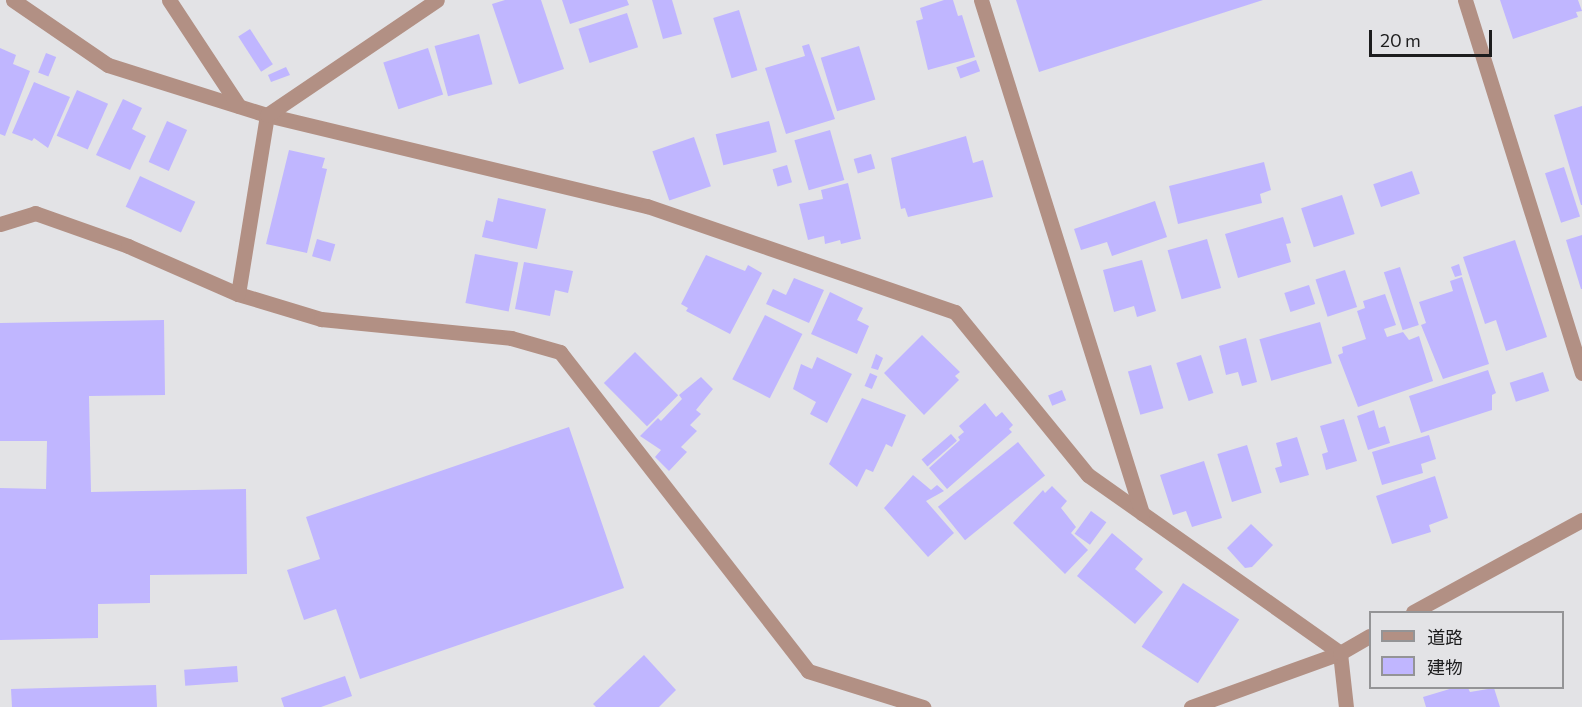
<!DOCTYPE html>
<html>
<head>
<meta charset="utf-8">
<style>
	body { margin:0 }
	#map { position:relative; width:1582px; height:707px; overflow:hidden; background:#e3e3e6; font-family:Commissioner,"Noto Sans JP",sans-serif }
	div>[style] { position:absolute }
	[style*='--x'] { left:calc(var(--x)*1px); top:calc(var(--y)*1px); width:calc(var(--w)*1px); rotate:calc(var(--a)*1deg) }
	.building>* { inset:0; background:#c0b6ff; transform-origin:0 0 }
	.minor>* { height:15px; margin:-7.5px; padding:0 7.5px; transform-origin:7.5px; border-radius:7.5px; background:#b29084 }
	span { translate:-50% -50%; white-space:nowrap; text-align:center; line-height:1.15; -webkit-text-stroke:6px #e3e3e6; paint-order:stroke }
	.legend { position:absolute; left:1369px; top:611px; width:195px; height:78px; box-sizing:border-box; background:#e3e3e6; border:2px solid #949496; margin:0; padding:8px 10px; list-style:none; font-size:18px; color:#1d1d1e }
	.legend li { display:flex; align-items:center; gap:12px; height:30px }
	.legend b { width:30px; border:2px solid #949496 }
	.scale { position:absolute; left:1369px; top:30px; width:123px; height:27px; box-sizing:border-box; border:3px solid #1d1d1e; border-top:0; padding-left:8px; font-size:18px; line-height:21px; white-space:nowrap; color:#1d1d1e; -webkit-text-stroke:4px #e3e3e6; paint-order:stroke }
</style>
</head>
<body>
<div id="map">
	<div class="building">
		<div style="clip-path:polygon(505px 0,541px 0,564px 69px,519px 84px,492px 4px)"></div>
		<div style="clip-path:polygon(562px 0,627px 0,629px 5px,570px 24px)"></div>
		<div style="clip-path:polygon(652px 0,672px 0,682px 34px,663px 39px)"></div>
		<div style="clip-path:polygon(944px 0,953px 0,958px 16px,962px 15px,975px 57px,928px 70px,916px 21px,923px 19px,920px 8px)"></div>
		<div style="clip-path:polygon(1016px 0,1263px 0,1039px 72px)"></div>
		<div style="clip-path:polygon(1500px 0,1578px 0,1582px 11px,1576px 12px,1578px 17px,1513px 39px)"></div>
		<div style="left:739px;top:10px;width:63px;height:27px;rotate:73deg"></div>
		<div style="left:627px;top:13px;width:36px;height:51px;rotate:72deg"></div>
		<div style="left:250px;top:29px;width:42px;height:14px;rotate:57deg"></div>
		<div style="left:479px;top:34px;width:52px;height:46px;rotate:75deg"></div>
		<div style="clip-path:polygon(809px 44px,835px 119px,786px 134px,765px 68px,805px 56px,802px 46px)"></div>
		<div style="left:859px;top:46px;width:56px;height:40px;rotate:73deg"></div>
		<div style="clip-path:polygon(0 48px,16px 55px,13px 64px,30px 71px,5px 136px,0 134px)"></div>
		<div style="left:428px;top:48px;width:49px;height:47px;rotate:72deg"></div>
		<div style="left:46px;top:53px;width:11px;height:21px;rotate:22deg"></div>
		<div style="left:976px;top:60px;width:12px;height:21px;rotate:70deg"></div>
		<div style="clip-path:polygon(286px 67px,290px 75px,271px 82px,268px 75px)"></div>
		<div style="clip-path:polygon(34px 82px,70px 97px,48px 148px,34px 138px,32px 141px,12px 133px)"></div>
		<div style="left:77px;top:90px;width:34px;height:50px;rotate:24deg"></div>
		<div style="clip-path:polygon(123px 99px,142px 108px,132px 129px,146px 136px,130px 170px,96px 155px)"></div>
		<div style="clip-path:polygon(1582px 106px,1582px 205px,1581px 205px,1554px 115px)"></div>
		<div style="left:167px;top:121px;width:22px;height:45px;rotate:24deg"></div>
		<div style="left:769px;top:121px;width:32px;height:55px;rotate:76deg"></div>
		<div style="left:830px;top:130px;width:52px;height:37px;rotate:74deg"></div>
		<div style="clip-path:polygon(966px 136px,973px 163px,983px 160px,993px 197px,908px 217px,905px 208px,901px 209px,891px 158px)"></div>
		<div style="left:694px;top:137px;width:52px;height:44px;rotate:71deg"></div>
		<div style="clip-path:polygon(289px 150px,325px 158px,322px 168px,327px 169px,307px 253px,266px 244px)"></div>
		<div style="left:871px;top:154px;width:15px;height:18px;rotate:74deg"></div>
		<div style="clip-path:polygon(1264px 162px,1271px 190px,1260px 194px,1262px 203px,1178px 224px,1169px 186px)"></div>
		<div style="left:787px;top:165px;width:18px;height:15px;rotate:74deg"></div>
		<div style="left:1564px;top:167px;width:52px;height:20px;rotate:72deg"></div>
		<div style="left:1412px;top:171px;width:24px;height:41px;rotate:71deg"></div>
		<div style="left:140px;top:176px;width:61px;height:34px;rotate:25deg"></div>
		<div style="clip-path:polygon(848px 183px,861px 239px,841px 244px,840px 240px,825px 244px,824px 236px,808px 240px,799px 204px,823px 199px,821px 190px)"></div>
		<div style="left:1342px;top:195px;width:41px;height:43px;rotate:72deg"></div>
		<div style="clip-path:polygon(498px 198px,546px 209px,537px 249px,482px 237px,486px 220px,493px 222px)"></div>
		<div style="clip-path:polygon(1155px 201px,1167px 237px,1112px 256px,1107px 242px,1081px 250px,1074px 229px)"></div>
		<div style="clip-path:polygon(1283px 217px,1291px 243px,1286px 244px,1291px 262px,1238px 278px,1225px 234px)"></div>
		<div style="clip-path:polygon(1582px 235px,1582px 289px,1581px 289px,1566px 240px)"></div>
		<div style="left:317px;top:239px;width:19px;height:18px;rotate:16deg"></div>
		<div style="left:1207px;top:239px;width:51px;height:41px;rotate:74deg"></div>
		<div style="clip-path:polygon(1515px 240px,1547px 337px,1506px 351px,1496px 320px,1485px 324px,1463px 257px)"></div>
		<div style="left:475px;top:254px;width:44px;height:50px;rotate:11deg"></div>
		<div style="clip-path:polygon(706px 255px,745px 271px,748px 265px,762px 273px,730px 334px,686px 311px,688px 308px,681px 304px)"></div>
		<div style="clip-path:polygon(1142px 260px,1156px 311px,1137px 317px,1134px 306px,1114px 312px,1103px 270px)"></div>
		<div style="clip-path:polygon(524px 262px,573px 271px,568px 293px,555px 290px,550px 316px,515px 309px)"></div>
		<div style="clip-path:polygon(1459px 264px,1462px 275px,1455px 277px,1451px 267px)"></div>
		<div style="left:1400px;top:267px;width:61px;height:17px;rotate:72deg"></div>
		<div style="left:1345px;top:270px;width:39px;height:31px;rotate:72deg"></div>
		<div style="clip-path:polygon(1462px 277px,1489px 364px,1443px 379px,1421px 325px,1426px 323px,1419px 302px,1453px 291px,1450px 281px)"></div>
		<div style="clip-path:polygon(794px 278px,824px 290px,809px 323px,766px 304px,773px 289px,786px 295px)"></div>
		<div style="left:1309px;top:285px;width:20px;height:26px;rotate:72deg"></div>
		<div style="clip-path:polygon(830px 292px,863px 308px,857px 320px,869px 326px,857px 354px,811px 334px)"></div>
		<div style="clip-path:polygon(1385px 294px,1396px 325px,1384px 329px,1387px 337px,1403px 332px,1409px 340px,1419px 336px,1433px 381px,1358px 407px,1338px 355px,1343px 353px,1342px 347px,1366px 339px,1357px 311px,1365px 308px,1363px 301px)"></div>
		<div style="left:765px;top:315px;width:42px;height:72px;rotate:27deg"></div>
		<div style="clip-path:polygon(164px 320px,165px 395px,89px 396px,91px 492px,246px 489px,247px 574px,150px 575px,150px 603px,98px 604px,98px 638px,0 640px,0 488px,46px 489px,47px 441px,0 441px,0 323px)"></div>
		<div style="left:1320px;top:322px;width:43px;height:63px;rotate:74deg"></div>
		<div style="clip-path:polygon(922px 335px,960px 372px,955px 376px,959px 380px,924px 415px,884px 373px)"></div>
		<div style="clip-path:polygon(1246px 338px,1257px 382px,1242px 386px,1238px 372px,1226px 375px,1219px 346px)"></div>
		<div style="left:635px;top:352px;width:61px;height:44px;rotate:45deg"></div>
		<div style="clip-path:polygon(876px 354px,883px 358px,878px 370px,871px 368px)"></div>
		<div style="left:1201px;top:355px;width:40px;height:26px;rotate:72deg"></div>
		<div style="clip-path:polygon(817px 357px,852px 374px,827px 423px,810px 414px,816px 402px,793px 389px,801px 364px,812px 369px)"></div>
		<div style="left:1151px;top:365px;width:45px;height:24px;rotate:74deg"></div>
		<div style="clip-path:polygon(1488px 370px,1496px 393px,1492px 395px,1492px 410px,1421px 433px,1409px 396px)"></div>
		<div style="left:1543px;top:372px;width:20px;height:35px;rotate:72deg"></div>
		<div style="left:870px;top:373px;width:8px;height:14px;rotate:23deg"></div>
		<div style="clip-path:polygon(701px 377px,713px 389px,696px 410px,701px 414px,690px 425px,697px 431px,681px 447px,687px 452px,669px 471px,655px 457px,661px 450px,640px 436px,658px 418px,661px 421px,682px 399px,679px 395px)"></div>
		<div style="left:1062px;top:390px;width:11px;height:15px;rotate:68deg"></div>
		<div style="clip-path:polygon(862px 398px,906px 415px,892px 447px,886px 444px,873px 472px,866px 469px,857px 487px,829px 464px)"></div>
		<div style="clip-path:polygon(985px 403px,996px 417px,1002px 412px,1013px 425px,1009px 429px,1012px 432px,947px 489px,929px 468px,960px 440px,958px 437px,964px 432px,959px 426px)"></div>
		<div style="clip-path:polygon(1374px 410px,1379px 428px,1385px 426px,1390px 443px,1368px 450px,1357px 416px)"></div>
		<div style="clip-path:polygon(1344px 419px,1357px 461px,1326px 470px,1322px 454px,1328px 452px,1320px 426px)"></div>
		<div style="clip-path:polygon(569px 427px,624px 588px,360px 679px,336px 609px,304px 620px,287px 570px,320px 559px,306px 517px)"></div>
		<div style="left:951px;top:434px;width:9px;height:39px;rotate:49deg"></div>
		<div style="clip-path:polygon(1429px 435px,1436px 459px,1421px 464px,1423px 473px,1382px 485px,1372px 452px)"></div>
		<div style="clip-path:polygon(1297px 437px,1309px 475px,1280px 483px,1275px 468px,1282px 466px,1276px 443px)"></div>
		<div style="left:1018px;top:442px;width:43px;height:103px;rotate:51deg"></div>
		<div style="left:1247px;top:445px;width:50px;height:31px;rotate:73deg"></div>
		<div style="clip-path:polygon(1204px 461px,1222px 518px,1192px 527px,1186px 511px,1173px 515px,1160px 475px)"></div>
		<div style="clip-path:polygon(913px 475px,931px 490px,937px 485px,944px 491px,926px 501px,954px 533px,928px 557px,884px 508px)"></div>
		<div style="clip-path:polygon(1435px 476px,1448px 518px,1429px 525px,1431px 532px,1392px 544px,1376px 496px)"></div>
		<div style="clip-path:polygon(1052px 486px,1067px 501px,1061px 508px,1076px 527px,1071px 533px,1088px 550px,1065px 574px,1013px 523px,1043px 490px,1045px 493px)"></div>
		<div style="left:1091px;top:511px;width:19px;height:28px;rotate:36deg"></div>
		<div style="clip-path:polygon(1251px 524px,1273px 545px,1252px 567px,1245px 568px,1227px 548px)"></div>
		<div style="clip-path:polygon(1112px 533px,1143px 559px,1135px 569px,1163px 592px,1135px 624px,1077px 576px)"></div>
		<div style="left:1183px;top:583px;width:67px;height:76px;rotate:33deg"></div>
		<div style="clip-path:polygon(644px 655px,676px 690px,659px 707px,596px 707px,593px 704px)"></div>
		<div style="left:237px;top:666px;width:16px;height:53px;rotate:86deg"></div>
		<div style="clip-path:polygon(345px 676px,352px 696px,321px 707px,284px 707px,281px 698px)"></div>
		<div style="clip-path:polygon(156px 685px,157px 707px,12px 707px,11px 689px)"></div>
		<div style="clip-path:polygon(1453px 688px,1468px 688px,1470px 692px,1494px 688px,1500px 707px,1426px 707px,1423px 697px)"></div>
	</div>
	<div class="minor">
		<div style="--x:13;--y:0;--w:115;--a:34.4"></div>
		<div style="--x:108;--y:65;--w:167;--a:17.5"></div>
		<div style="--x:267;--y:115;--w:391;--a:13.5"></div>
		<div style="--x:647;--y:206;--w:326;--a:19"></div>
		<div style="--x:955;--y:312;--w:210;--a:50.8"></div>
		<div style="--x:1088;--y:475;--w:309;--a:35.2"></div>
		<div style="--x:1340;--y:653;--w:54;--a:83.7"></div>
		<div style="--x:169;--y:0;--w:127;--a:56.6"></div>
		<div style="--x:981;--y:0;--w:538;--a:72.58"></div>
		<div style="--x:1465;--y:0;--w:391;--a:72.6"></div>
		<div style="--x:0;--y:224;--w:37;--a:-17"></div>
		<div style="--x:35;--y:213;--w:99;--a:19.5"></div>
		<div style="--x:128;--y:246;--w:120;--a:23.6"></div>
		<div style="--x:238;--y:294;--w:87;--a:16.8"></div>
		<div style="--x:321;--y:319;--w:191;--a:5.7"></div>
		<div style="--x:511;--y:338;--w:51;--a:15.9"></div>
		<div style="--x:560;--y:352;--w:404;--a:52.1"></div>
		<div style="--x:808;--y:671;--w:121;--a:17.4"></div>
		<div style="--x:238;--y:294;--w:181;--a:-80.8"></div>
		<div style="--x:267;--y:115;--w:205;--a:-34.1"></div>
		<div style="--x:1413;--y:612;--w:192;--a:-28.6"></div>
		<div style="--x:1191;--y:707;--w:158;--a:-19.9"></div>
		<div style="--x:1340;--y:653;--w:34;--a:-30"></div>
	</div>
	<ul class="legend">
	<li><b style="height:8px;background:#b29084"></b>道路</li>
	<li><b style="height:16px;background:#c0b6ff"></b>建物</li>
	</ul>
	<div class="scale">20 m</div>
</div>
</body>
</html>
